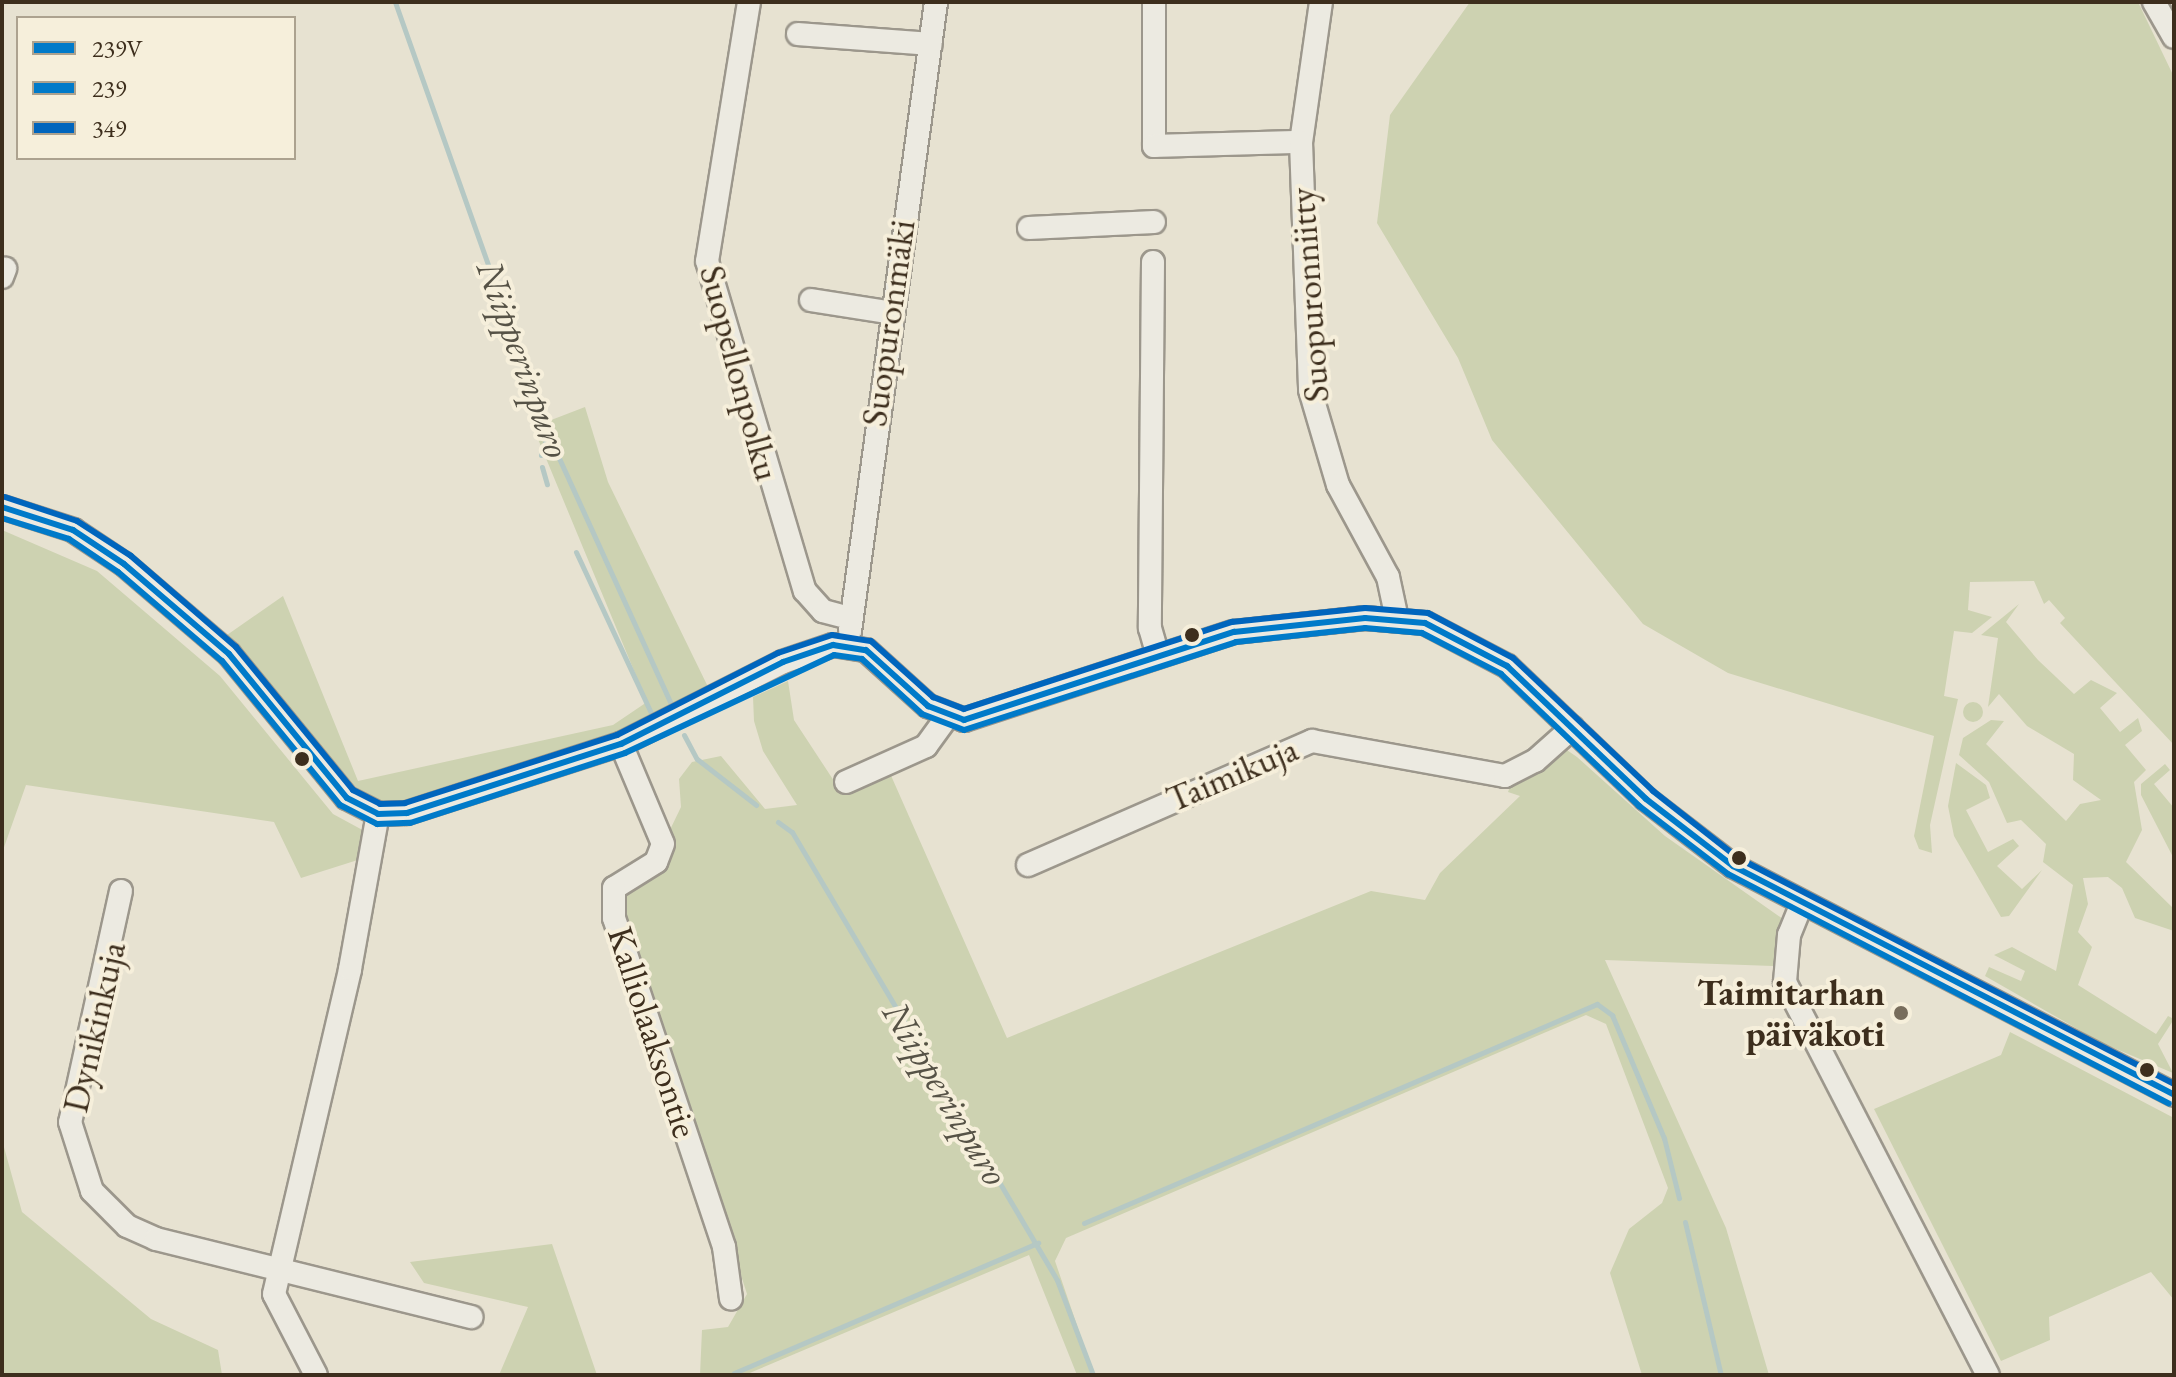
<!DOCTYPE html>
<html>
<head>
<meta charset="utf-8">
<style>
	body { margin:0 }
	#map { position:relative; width:2176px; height:1377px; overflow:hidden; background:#e7e2d1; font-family:"EB Garamond",serif }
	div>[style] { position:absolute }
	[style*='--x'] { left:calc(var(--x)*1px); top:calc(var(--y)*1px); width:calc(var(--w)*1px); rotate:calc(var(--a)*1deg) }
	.green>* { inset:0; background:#cdd2b1 }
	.round { border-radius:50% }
	.stream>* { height:5px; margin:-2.5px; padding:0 2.5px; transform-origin:2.5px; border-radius:2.5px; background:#b5c8c4 }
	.roads { filter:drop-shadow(2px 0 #9c978c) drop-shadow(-2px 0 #9c978c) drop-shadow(0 2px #9c978c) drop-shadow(0 -2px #9c978c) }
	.minor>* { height:22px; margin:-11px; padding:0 11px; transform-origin:11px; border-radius:11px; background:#eceae1 }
	.bus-1>* { height:6px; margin:-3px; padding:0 3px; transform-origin:3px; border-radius:3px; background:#007ac9 }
	.bus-2>* { height:6px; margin:-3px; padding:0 3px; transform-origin:3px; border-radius:3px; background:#007ac9 }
	.bus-3>* { height:6px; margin:-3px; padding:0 3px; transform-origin:3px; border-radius:3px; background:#0065bd }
	.dots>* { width:22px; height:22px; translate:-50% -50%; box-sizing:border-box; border:4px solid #f6efdb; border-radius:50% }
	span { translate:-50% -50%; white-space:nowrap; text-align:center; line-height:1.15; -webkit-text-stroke:8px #f6efdb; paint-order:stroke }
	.street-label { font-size:36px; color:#3d2e1d }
	.poi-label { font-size:36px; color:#3d2e1d; font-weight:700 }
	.right { translate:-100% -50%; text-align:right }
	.water-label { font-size:38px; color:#565246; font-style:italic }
	.frame { position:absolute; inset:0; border:4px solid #3d2e1d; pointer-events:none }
	.legend { position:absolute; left:16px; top:16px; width:280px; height:144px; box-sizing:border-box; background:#f6efdb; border:2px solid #aca28f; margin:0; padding:10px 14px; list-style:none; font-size:24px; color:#3d2e1d }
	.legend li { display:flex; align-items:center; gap:16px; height:40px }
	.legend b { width:40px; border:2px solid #aca28f }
</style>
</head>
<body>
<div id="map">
	<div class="green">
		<div style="clip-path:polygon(1470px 2px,2138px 2px,2174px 77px,2174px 745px,2060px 623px,2065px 618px,2049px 600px,2044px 604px,2034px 581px,1970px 582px,1968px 610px,1992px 617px,1972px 633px,1954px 631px,1944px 696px,1958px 699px,1930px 825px,1932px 853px,1919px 849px,1914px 836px,1934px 736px,1728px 673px,1643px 624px,1492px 440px,1458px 358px,1377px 223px,1390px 115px)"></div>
		<div style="clip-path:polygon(585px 407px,608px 482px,710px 691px,579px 751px,404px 805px,367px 800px,227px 635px,283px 596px,358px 781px,613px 725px,647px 702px,533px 427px)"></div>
		<div style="clip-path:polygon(2px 530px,97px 571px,220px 676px,333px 814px,368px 833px,364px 858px,301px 878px,274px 822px,26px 785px,2px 853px)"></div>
		<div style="clip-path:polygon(2019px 604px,2006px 622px,2038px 660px,2074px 694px,2091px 680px,2117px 693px,2100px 708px,2120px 732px,2138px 718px,2142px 731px,2125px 745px,2146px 770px,2134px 782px,2142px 830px,2126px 862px,2174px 909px,2174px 931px,2135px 918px,2122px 888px,2108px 877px,2083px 878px,2088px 904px,2078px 932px,2092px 947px,2078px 985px,2156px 1034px,2168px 1016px,2174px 1019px,2158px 1044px,2173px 1073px,2102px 1043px,1985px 976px,1989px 967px,2021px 981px,2025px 971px,1994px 955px,2012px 947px,2056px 971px,2073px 885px,2043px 862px,2046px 844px,2021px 820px,2007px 823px,1989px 782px,1959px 755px,1963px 738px,1991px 720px,2004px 721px,1986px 744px,2066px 821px,2080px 804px,2101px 800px,2073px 780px,2074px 754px,2027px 726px,1999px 694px,1988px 707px,1998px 638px,1981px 635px)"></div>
		<div style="clip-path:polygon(788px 681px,794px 720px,834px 781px,885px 762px,1007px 1038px,1371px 891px,1425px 900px,1440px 873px,1520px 796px,1508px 792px,1512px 781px,1561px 746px,1577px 757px,1665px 836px,1783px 919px,1773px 966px,1605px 960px,1726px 1228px,1769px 1375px,1642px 1375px,1610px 1273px,1629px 1229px,1662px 1203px,1668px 1188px,1606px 1024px,1586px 1015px,1066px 1238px,1055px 1261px,1094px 1375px,1077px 1375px,1029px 1255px,745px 1375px,700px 1375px,702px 1330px,728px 1327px,747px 1294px,619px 897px,668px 834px,681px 807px,679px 779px,692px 762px,721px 756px,765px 809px,797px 805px,763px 751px,754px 721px,753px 697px)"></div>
		<div class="round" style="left:1963px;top:702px;width:20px;height:20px"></div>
		<div style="clip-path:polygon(1956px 763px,1986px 785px,1990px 798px,1966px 810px,1988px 852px,2013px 839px,2019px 846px,1997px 866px,2022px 889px,2042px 870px,2009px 916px,2001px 917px,1954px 836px,1948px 806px)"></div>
		<div style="clip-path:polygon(2165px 764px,2170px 770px,2154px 784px,2174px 808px,2174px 859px,2141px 795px,2141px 784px)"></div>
		<div style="clip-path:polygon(2010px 1032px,2174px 1118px,2174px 1300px,2151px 1272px,2049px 1317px,2050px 1340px,2001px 1361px,1874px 1109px,2001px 1055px)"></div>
		<div style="clip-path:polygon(2px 1140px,22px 1212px,151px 1319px,218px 1350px,222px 1375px,2px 1375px)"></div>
		<div style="clip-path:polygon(552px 1244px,597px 1375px,499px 1375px,528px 1307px,424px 1283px,410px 1262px)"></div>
	</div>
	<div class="stream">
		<div style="--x:395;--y:2;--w:458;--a:70.5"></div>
		<div style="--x:548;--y:434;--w:301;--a:65.5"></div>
		<div style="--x:541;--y:455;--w:22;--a:-72"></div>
		<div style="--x:542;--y:467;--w:18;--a:74"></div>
		<div style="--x:576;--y:552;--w:184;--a:65"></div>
		<div style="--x:684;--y:735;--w:27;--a:62"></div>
		<div style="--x:697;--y:759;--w:75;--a:37.9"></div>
		<div style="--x:778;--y:822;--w:17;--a:36"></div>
		<div style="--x:792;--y:832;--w:521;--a:59.39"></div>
		<div style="--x:1057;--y:1280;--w:102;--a:69.2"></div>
		<div style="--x:1685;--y:1222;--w:157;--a:76.8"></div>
		<div style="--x:1084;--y:1223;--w:558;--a:-23.12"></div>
		<div style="--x:1597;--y:1004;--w:19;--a:36"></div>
		<div style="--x:1612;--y:1015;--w:134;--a:67.1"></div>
		<div style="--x:1664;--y:1138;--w:62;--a:76"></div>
		<div style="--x:734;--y:1373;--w:331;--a:-23.2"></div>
	</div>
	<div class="roads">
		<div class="minor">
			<div style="--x:749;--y:2;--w:262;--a:99.2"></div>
			<div style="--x:707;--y:261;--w:344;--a:73.5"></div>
			<div style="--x:805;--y:591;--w:27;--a:48"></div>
			<div style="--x:823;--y:611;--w:28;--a:15"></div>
			<div style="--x:1154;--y:2;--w:144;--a:90"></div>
			<div style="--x:1154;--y:146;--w:147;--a:-1.6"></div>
			<div style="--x:1321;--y:2;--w:141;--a:98.1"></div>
			<div style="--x:1301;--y:142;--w:248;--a:87.9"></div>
			<div style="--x:1310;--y:390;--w:99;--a:73.6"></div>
			<div style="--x:1338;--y:485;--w:105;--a:61.5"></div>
			<div style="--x:1388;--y:577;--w:43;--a:77.9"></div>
			<div style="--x:2154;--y:2;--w:40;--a:60.3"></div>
			<div style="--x:798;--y:34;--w:133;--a:4.3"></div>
			<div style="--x:1029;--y:228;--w:125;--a:-2.7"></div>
			<div style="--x:1153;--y:262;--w:366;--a:90.5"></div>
			<div style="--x:1150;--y:628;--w:26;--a:74"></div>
			<div style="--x:2;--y:277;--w:9;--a:-69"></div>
			<div style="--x:811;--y:300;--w:78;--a:8.9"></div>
			<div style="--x:2;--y:507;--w:75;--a:17.9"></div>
			<div style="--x:73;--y:530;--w:61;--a:33.7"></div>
			<div style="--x:124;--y:564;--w:138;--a:40.6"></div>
			<div style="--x:229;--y:654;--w:186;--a:50.7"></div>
			<div style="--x:347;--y:798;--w:35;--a:27"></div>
			<div style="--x:378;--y:814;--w:29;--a:-2"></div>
			<div style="--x:407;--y:813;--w:225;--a:-17.9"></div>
			<div style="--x:621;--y:744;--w:182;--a:-26.8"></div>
			<div style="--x:783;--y:662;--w:53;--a:-18.8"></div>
			<div style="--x:833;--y:645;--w:33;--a:9"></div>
			<div style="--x:866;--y:650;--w:84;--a:42.1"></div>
			<div style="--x:928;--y:706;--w:39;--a:21"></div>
			<div style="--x:964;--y:720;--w:284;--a:-18.1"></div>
			<div style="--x:1234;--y:632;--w:132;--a:-6.1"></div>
			<div style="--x:1365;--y:618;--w:60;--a:4.8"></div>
			<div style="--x:1425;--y:623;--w:93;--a:27.7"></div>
			<div style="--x:1507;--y:666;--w:192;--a:43.7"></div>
			<div style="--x:1646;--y:799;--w:110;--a:37.6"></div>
			<div style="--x:1733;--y:866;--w:497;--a:27.4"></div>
			<div style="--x:850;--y:631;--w:635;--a:-82.21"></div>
			<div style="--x:621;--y:744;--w:108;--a:67.2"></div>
			<div style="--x:663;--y:844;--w:19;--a:111"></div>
			<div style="--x:656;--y:862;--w:49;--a:148.2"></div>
			<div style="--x:614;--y:888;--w:30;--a:90"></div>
			<div style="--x:614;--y:918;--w:347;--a:71.5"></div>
			<div style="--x:724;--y:1247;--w:52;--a:82.3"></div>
			<div style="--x:846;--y:782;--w:88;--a:-24.2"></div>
			<div style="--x:926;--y:746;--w:37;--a:-54"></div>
			<div style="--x:1028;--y:865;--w:310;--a:-23.6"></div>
			<div style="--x:1312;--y:741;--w:196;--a:10.3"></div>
			<div style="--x:1505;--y:776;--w:34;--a:-27"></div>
			<div style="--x:1535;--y:761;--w:50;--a:-41.7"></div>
			<div style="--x:121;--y:891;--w:237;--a:102.4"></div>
			<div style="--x:70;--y:1122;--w:72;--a:72.3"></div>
			<div style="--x:92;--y:1191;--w:49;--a:45"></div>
			<div style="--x:127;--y:1226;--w:32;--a:24"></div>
			<div style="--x:156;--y:1239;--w:325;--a:13.9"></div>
			<div style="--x:1802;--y:903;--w:35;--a:112"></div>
			<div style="--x:1789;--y:935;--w:47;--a:94.9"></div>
			<div style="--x:1785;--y:982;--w:442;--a:62.7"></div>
			<div style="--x:316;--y:1375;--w:91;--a:-117.4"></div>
			<div style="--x:274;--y:1294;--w:334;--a:-76.8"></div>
			<div style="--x:350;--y:969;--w:158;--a:-79.8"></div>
		</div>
	</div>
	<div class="bus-1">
		<div style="--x:2;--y:507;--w:75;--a:17.9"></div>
		<div style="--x:73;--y:530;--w:61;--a:33.7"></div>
		<div style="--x:124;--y:564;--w:138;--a:40.6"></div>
		<div style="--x:229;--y:654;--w:186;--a:50.7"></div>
		<div style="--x:347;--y:798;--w:35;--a:27"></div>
		<div style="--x:378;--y:814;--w:29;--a:-2"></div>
		<div style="--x:407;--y:813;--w:225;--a:-17.9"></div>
		<div style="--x:621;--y:744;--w:182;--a:-26.8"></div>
		<div style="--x:783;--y:662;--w:53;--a:-18.8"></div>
		<div style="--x:833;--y:645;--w:33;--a:9"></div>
		<div style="--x:866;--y:650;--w:84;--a:42.1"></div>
		<div style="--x:928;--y:706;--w:39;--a:21"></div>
		<div style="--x:964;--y:720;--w:284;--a:-18.1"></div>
		<div style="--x:1234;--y:632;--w:132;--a:-6.1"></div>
		<div style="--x:1365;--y:618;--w:60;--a:4.8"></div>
		<div style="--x:1425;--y:623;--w:93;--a:27.7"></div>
		<div style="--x:1507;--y:666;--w:192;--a:43.7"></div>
		<div style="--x:1646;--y:799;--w:110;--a:37.6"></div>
		<div style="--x:1733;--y:866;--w:497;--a:27.4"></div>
	</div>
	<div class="bus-2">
		<div style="--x:2;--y:518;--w:70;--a:17.4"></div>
		<div style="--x:69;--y:539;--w:59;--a:34"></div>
		<div style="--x:118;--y:572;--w:137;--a:40.6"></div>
		<div style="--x:222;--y:661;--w:186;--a:50.7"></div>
		<div style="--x:340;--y:805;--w:42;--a:27.2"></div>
		<div style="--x:377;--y:824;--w:33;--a:-2"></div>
		<div style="--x:410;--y:823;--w:226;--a:-18"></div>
		<div style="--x:625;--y:753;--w:231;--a:-25.1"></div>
		<div style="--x:834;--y:655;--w:28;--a:8"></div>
		<div style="--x:862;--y:659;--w:81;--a:42.5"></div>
		<div style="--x:922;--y:714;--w:45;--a:20.9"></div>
		<div style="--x:964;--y:730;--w:286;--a:-17.9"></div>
		<div style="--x:1236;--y:642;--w:130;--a:-6.2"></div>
		<div style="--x:1365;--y:628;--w:57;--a:5"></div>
		<div style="--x:1422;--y:633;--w:89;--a:27.4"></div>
		<div style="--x:1501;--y:674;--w:191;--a:43.7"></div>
		<div style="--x:1639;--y:806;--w:112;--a:37.4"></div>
		<div style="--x:1728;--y:874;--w:497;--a:27.5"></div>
	</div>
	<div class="bus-3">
		<div style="--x:5;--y:497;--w:76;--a:18.4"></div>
		<div style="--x:77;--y:521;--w:64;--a:32.9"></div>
		<div style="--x:131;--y:556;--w:139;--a:40.9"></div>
		<div style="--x:236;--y:647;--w:185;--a:50.7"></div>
		<div style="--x:353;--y:790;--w:30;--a:27"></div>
		<div style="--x:380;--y:804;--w:25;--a:-2"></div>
		<div style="--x:405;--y:803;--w:223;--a:-17.8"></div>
		<div style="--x:617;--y:735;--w:181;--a:-27"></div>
		<div style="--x:778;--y:653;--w:57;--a:-18.4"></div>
		<div style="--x:832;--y:635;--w:39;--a:9"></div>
		<div style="--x:871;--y:641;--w:84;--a:42.1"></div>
		<div style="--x:933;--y:697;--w:33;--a:21"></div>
		<div style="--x:964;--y:709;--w:282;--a:-18"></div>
		<div style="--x:1232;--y:622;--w:134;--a:-6"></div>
		<div style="--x:1365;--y:608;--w:63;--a:4.5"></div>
		<div style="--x:1428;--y:613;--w:96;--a:27.9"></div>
		<div style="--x:1513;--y:658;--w:193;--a:43.5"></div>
		<div style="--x:1653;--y:791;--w:108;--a:38.2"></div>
		<div style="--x:1738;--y:858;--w:491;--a:27.4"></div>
	</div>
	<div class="dots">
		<div style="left:1192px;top:635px;background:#3d2e1d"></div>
		<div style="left:302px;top:759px;background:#3d2e1d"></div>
		<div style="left:1739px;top:858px;background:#3d2e1d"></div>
		<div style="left:1901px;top:1013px;background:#786d5c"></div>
		<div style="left:2147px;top:1070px;background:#3d2e1d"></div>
	</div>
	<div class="street-label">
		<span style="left:1309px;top:295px;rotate:-94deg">Suopuronniitty</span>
		<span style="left:888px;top:323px;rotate:-82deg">Suopuronmäki</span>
		<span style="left:740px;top:373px;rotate:75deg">Suopellonpolku</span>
		<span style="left:1232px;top:774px;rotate:-23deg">Taimikuja</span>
		<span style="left:94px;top:1027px;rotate:-77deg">Dynikinkuja</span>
		<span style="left:653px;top:1032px;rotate:72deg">Kalliolaaksontie</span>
	</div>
	<div class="poi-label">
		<span class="right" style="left:1885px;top:1013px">Taimitarhan<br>päiväkoti</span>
	</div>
	<div class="water-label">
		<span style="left:524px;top:359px;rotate:70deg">Niipperinpuro</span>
		<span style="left:946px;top:1093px;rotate:59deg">Niipperinpuro</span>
	</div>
	<div class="frame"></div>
	<ul class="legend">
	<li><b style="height:10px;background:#007ac9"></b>239V</li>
	<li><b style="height:10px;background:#007ac9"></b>239</li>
	<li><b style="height:10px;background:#0065bd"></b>349</li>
	</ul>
</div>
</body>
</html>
